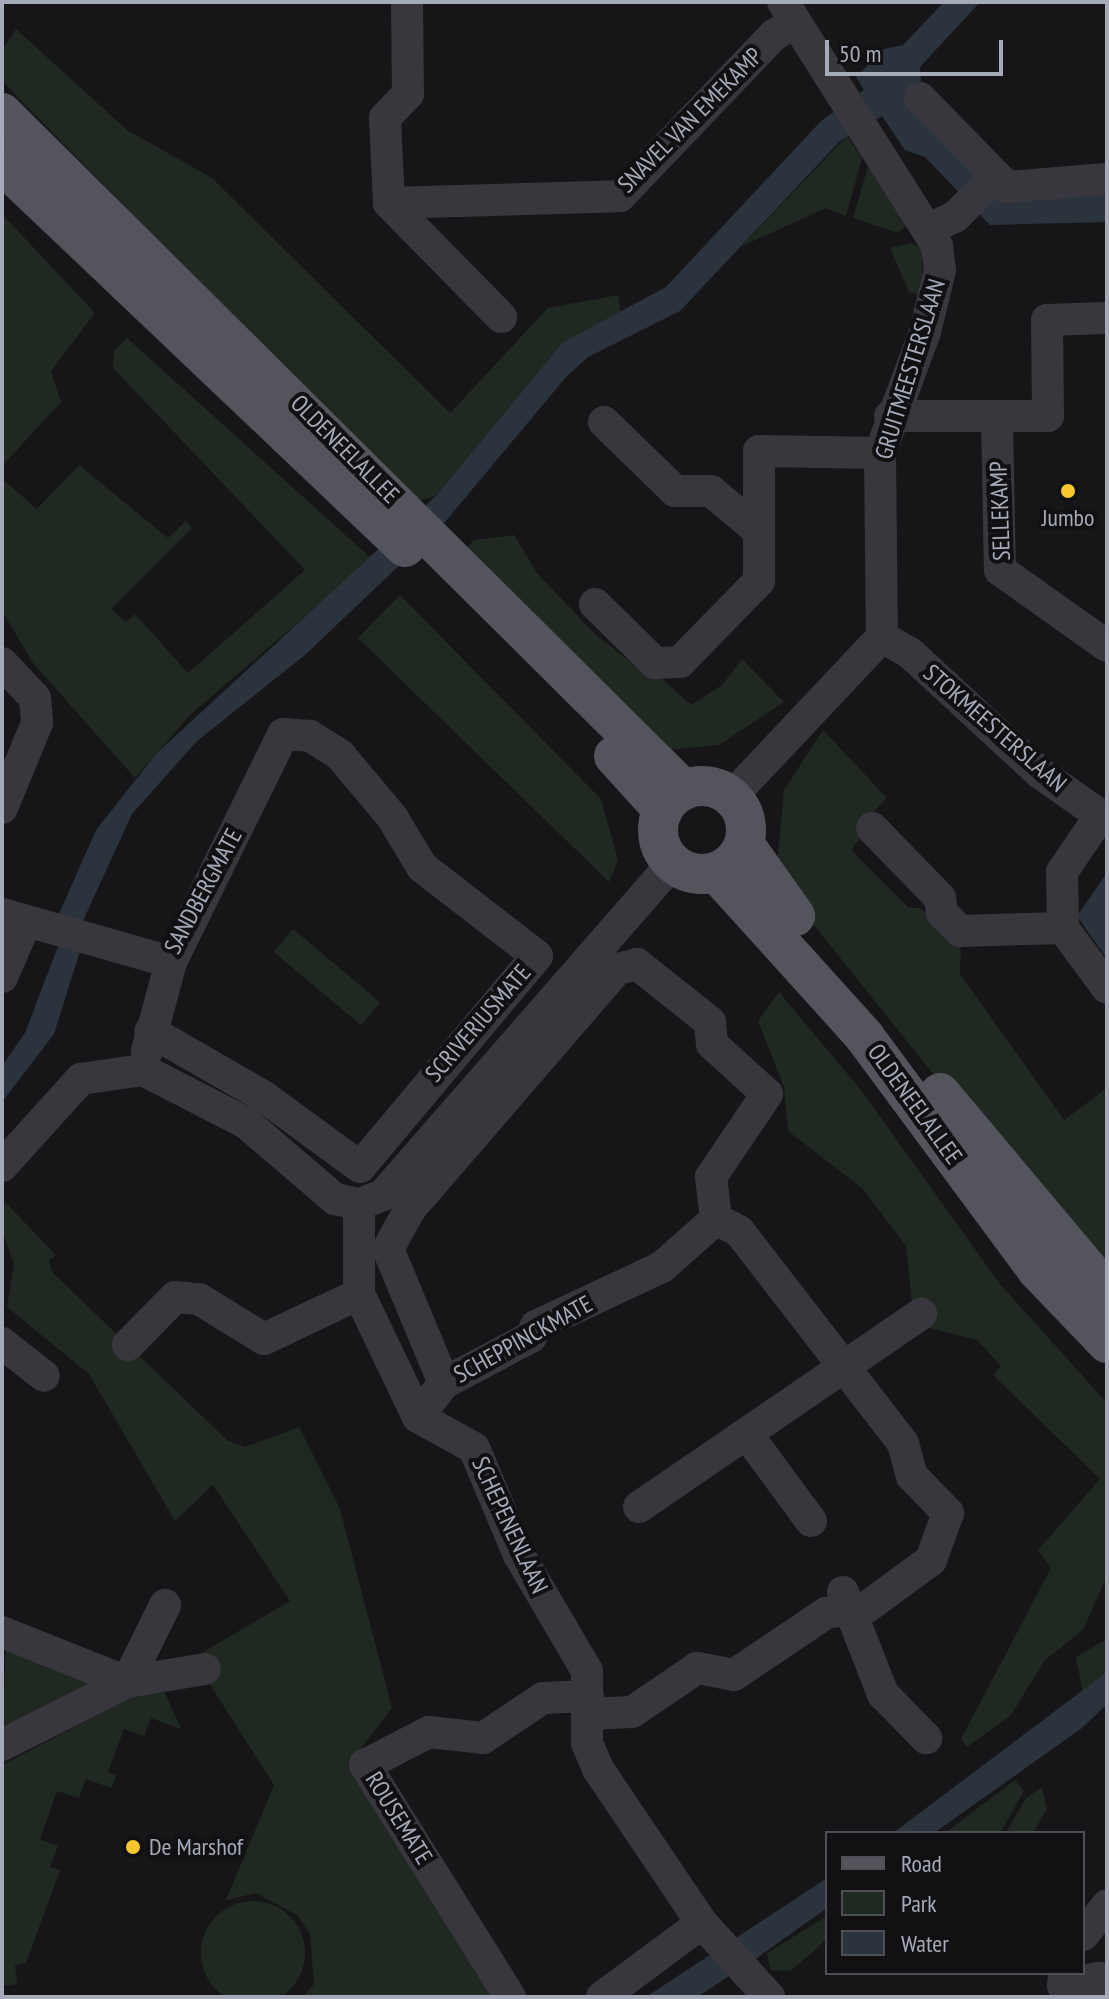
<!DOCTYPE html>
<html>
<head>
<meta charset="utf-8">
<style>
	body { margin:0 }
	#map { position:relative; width:1109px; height:1999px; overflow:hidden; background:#161618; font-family:"PT Sans Narrow",sans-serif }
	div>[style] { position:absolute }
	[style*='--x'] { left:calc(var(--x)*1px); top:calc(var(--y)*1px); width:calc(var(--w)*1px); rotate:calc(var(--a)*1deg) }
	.green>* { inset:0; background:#202822; transform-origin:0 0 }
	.round { border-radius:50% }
	.water>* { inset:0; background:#2b343d }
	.minor>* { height:32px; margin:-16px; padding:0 16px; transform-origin:16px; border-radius:16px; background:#37373d }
	.major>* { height:40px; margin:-20px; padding:0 20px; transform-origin:20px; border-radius:20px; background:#53545c }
	.major>.ring { margin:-20px; padding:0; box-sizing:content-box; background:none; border:40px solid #53545c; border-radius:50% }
	.dots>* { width:22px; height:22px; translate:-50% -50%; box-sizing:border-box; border:4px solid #111113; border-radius:50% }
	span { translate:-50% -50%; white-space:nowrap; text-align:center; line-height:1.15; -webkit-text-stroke:8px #111113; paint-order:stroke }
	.street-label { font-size:24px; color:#a7abb9 }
	.poi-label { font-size:24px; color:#a7abb9 }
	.left { translate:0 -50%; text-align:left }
	.frame { position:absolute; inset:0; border:4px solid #a7abb9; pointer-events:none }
	.legend { position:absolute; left:825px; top:1831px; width:260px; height:144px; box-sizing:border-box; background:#111113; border:2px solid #4d4f55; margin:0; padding:10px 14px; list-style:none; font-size:24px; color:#a7abb9 }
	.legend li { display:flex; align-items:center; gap:16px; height:40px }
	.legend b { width:40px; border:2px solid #4d4f55 }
	.scale { position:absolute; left:825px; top:40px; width:178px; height:36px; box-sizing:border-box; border:4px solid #a7abb9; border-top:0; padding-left:10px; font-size:24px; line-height:28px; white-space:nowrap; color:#a7abb9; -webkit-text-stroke:6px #111113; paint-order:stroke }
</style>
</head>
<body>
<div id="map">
	<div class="green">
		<div style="clip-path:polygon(16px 29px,127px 130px,212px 178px,450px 413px,548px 308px,618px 295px,621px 313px,562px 343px,436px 496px,414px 502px,4px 83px,2px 50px)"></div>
		<div style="clip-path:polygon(847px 136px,862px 158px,846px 216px,826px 208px,742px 246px)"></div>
		<div style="clip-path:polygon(870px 159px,911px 221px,898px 233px,853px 218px)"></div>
		<div style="clip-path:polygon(2px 214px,95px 313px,51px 371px,61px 402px,2px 466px)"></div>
		<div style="clip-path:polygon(911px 243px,922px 249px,922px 295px,909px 292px,890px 248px)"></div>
		<div style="clip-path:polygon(127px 338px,372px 559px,191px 714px,135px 778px,33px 663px,2px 611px,2px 479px,37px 509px,79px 465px,168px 538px,186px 521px,192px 528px,111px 609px,126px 622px,135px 614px,188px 673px,305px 570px,113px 368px,114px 351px)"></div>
		<div style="clip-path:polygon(514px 535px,537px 573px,595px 634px,636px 666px,647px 665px,691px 705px,722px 685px,742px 659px,784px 702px,719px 745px,667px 750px,462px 553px,474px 540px)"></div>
		<div style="clip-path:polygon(400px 595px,601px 799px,618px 860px,609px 882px,358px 638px)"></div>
		<div style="clip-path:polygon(823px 730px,887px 798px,858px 827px,862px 836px,851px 850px,909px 908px,920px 908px,961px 941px,960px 974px,1064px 1120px,1107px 1088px,1107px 1279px,1015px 1176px,801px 909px,777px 866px,784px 790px)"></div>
		<div style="left:293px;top:929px;width:114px;height:30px;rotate:40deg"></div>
		<div style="clip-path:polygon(779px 992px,861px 1090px,1000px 1284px,1107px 1403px,1107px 1576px,1083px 1630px,1045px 1660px,1011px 1715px,967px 1747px,961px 1739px,1051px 1568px,1038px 1550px,1100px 1479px,993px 1375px,1001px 1366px,977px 1340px,914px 1324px,906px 1246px,863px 1189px,788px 1131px,784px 1087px,758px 1021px)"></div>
		<div style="clip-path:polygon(5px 1202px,56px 1255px,49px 1260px,52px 1272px,227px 1440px,245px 1447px,299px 1427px,340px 1509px,392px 1708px,348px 1765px,496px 1997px,303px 1997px,314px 1984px,310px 1934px,297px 1915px,256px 1893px,226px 1900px,274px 1785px,193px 1658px,290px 1601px,213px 1485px,175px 1521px,89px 1374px,7px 1307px,14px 1264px,2px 1230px)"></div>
		<div style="clip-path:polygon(1107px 1639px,1107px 1672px,1083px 1694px,1076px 1657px)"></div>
		<div style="clip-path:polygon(6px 1643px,100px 1682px,2px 1736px)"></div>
		<div style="clip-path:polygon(149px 1688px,163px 1689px,181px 1729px,151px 1718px,144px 1736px,124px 1729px,108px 1772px,116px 1776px,111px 1788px,86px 1779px,79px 1798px,57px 1791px,40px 1839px,58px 1846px,50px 1867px,60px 1870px,26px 1963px,15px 1965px,17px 1984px,2px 1986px,4px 1764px)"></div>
		<div style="clip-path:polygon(1015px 1780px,1024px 1791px,1000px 1833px,945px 1833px)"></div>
		<div style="clip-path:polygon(1042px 1787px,1047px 1809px,1033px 1833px,1006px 1833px,1025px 1799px)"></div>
		<div class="round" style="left:201px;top:1901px;width:104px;height:104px"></div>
		<div style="clip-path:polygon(827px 1916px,827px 1938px,814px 1951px,790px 1971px,770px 1970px,767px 1953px)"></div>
	</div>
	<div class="water">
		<div style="clip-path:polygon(944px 2px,980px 2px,920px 67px,921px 81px,904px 98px,1000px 198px,1107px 195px,1107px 222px,990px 225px,925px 157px,905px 150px,882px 116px,840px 141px,680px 311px,588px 357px,566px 377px,445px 522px,305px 655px,197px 741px,132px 814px,81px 925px,80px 951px,54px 1034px,2px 1102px,2px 1066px,25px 1033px,59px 944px,58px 916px,96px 830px,157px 753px,436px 496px,562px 343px,666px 287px,821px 121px,864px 90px,856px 77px,884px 49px,903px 45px)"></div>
		<div style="clip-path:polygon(1107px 873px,1107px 959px,1077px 916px)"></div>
		<div style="clip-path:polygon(1107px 1672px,1107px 1704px,1082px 1728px,934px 1833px,893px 1833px)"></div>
		<div style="clip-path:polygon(827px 1878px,827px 1908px,754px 1960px,697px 1997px,646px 1997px)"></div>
	</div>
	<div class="minor">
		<div style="--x:407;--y:2;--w:92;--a:89.4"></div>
		<div style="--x:408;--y:94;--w:33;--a:134"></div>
		<div style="--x:385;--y:118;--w:85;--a:87.3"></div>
		<div style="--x:389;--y:203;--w:231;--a:-1.7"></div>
		<div style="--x:620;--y:196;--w:223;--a:-46.3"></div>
		<div style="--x:774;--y:35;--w:21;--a:-31"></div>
		<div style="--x:783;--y:2;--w:289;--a:57.7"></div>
		<div style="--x:937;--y:246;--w:24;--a:83"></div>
		<div style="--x:940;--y:270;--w:64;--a:103.6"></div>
		<div style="--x:925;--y:332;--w:129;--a:110.4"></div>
		<div style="--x:880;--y:453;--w:184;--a:89.4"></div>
		<div style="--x:920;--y:98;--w:109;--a:45.7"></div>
		<div style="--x:996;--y:176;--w:57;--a:135"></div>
		<div style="--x:956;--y:216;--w:28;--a:154"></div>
		<div style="--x:996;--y:176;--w:16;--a:45"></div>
		<div style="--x:1007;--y:187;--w:100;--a:-4.6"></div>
		<div style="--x:389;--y:203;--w:160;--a:45.5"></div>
		<div style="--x:890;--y:416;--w:158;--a:0"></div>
		<div style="--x:1048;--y:416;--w:96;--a:-90.6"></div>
		<div style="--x:1047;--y:320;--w:60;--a:-1.9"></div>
		<div style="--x:997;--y:419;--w:151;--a:88.9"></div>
		<div style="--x:1000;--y:570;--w:131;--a:35.4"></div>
		<div style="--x:759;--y:531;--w:80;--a:-90"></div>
		<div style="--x:759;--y:451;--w:121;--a:0.9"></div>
		<div style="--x:595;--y:604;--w:84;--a:44.5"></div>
		<div style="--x:655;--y:663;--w:25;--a:-2"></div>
		<div style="--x:680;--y:662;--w:113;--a:-45.7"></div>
		<div style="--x:759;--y:581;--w:50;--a:-90"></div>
		<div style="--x:759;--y:531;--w:62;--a:-140.2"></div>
		<div style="--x:711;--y:491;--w:36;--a:180"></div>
		<div style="--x:675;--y:491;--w:99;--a:-135.8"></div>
		<div style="--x:882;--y:637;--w:32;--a:30"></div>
		<div style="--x:910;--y:653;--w:177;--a:42.7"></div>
		<div style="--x:1040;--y:773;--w:82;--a:35"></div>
		<div style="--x:2;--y:663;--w:48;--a:46.7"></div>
		<div style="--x:35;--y:698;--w:25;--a:85"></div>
		<div style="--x:37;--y:723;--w:92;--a:112.4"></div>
		<div style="--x:732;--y:796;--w:219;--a:-46.7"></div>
		<div style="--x:1100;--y:816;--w:68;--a:124.2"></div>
		<div style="--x:1062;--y:872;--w:56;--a:89"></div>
		<div style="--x:1063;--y:928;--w:74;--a:53.7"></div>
		<div style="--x:872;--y:828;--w:98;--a:45.8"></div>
		<div style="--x:940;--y:898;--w:15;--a:82"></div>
		<div style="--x:942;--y:913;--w:25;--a:45"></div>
		<div style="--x:960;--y:931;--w:103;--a:-1.7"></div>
		<div style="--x:671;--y:865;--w:438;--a:131.1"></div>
		<div style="--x:383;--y:1195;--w:26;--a:159"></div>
		<div style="--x:359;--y:1204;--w:90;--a:90"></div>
		<div style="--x:359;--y:1294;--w:136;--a:64.4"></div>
		<div style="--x:418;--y:1417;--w:64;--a:29"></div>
		<div style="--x:474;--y:1448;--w:116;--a:67.2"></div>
		<div style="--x:519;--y:1555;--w:134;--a:59.6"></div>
		<div style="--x:587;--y:1671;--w:72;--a:90"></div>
		<div style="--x:587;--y:1743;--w:28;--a:67"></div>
		<div style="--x:598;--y:1769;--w:186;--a:56"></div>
		<div style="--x:702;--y:1923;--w:100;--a:47.8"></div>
		<div style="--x:2;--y:914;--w:176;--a:15.9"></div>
		<div style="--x:171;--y:962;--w:254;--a:-63.8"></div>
		<div style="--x:283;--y:734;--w:27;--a:4"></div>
		<div style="--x:310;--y:736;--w:36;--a:32"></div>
		<div style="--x:340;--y:755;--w:81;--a:50"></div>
		<div style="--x:392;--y:817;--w:58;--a:59"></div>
		<div style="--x:422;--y:867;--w:145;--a:37.7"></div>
		<div style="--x:537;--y:956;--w:275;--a:130"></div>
		<div style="--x:360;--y:1167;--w:120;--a:-143.8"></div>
		<div style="--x:263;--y:1096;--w:130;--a:-150.1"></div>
		<div style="--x:2;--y:977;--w:58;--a:-66.5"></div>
		<div style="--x:147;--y:1051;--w:92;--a:-74.9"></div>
		<div style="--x:2;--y:1166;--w:118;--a:-47.8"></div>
		<div style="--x:81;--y:1079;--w:63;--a:-8.3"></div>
		<div style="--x:143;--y:1070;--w:116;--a:27.2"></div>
		<div style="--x:246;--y:1123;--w:117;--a:40.5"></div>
		<div style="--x:335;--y:1199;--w:25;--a:12"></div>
		<div style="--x:2;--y:1343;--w:53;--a:38.2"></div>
		<div style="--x:128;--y:1345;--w:67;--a:-45.6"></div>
		<div style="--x:175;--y:1297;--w:24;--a:5"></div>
		<div style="--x:199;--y:1299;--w:76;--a:31.6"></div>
		<div style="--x:264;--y:1339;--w:105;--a:-25.3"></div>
		<div style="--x:444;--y:1383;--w:145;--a:-112.7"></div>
		<div style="--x:388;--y:1249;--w:46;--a:-61.2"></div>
		<div style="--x:410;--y:1209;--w:317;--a:-49.2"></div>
		<div style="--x:617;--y:969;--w:21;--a:-14"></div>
		<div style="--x:637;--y:964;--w:93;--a:38.5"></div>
		<div style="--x:710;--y:1022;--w:22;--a:85"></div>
		<div style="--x:712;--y:1044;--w:74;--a:42.3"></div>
		<div style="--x:767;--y:1094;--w:100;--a:124"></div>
		<div style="--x:711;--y:1177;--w:42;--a:83.2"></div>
		<div style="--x:418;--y:1417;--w:43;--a:-52.6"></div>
		<div style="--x:444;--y:1383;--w:98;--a:-27.9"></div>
		<div style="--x:531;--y:1337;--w:12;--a:-66"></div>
		<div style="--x:536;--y:1326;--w:139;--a:-25.1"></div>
		<div style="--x:662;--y:1267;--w:72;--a:-41.6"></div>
		<div style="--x:716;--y:1219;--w:26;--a:28"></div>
		<div style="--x:739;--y:1231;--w:268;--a:52.3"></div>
		<div style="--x:903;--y:1443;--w:34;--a:75"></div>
		<div style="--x:912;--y:1476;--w:52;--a:45.8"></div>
		<div style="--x:948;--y:1513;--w:50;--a:109.9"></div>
		<div style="--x:931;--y:1560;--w:79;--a:143.7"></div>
		<div style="--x:867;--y:1607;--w:41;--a:171.7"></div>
		<div style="--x:826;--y:1613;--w:111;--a:146"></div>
		<div style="--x:734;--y:1675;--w:38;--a:-169"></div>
		<div style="--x:697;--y:1668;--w:78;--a:145.9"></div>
		<div style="--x:632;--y:1712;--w:45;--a:177.5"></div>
		<div style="--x:747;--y:1434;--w:108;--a:53.7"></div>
		<div style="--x:639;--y:1507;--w:342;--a:-34.4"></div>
		<div style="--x:843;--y:1592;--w:110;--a:68.6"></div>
		<div style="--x:883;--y:1694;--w:62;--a:45.7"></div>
		<div style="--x:2;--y:1632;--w:135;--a:21.8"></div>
		<div style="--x:127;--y:1682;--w:86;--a:-63.7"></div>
		<div style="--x:2;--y:1745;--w:140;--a:-26.7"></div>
		<div style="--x:127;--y:1682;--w:79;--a:-9.5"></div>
		<div style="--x:1083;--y:1935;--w:38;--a:-51"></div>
		<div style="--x:1064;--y:1973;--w:13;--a:94"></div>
		<div style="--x:1063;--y:1986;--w:37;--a:-13"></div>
		<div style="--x:1099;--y:1978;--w:10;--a:37"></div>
		<div style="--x:510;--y:1997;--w:274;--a:-122"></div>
		<div style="--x:365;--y:1765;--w:72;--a:-27.3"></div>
		<div style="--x:429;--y:1732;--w:54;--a:6.3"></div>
		<div style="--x:483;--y:1738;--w:72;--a:-33.7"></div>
		<div style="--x:543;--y:1698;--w:45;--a:-2.5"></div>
		<div style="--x:602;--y:1997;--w:124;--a:-36.5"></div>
	</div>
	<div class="major">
		<div style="--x:2;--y:113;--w:961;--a:44.79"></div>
		<div style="--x:2;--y:164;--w:556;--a:43.54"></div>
		<div style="--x:614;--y:756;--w:73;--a:47.8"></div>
		<div class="ring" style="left:658px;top:786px;width:48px;height:48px"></div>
		<div style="--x:745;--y:845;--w:87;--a:54.8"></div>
		<div style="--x:716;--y:872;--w:221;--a:47.9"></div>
		<div style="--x:864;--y:1036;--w:292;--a:53.5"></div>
		<div style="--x:1038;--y:1271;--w:100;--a:46.2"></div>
		<div style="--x:940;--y:1093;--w:260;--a:50"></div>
	</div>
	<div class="dots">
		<div style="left:1068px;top:491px;background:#f9c62d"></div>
		<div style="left:133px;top:1847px;background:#f9c62d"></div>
	</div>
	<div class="street-label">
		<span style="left:690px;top:120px;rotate:-45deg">SNAVEL VAN EMEKAMP</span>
		<span style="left:910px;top:369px;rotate:-73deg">GRUITMEESTERSLAAN</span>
		<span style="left:345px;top:449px;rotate:45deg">OLDENEELALLEE</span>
		<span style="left:1000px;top:511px;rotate:-92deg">SELLEKAMP</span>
		<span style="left:995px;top:728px;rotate:41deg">STOKMEESTERSLAAN</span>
		<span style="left:203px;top:891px;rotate:-62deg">SANDBERGMATE</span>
		<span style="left:478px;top:1023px;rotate:-49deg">SCRIVERIUSMATE</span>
		<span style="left:915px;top:1104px;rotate:54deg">OLDENEELALLEE</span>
		<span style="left:523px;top:1339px;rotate:-29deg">SCHEPPINCKMATE</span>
		<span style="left:510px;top:1525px;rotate:65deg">SCHEPENENLAAN</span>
		<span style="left:399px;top:1818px;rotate:58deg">ROUSEMATE</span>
	</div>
	<div class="poi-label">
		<span style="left:1068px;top:518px">Jumbo</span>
		<span class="left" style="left:149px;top:1847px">De Marshof</span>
	</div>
	<div class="frame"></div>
	<ul class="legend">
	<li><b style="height:10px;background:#53545c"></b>Road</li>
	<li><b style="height:22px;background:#202822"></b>Park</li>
	<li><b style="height:22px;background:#2b343d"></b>Water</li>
	</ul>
	<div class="scale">50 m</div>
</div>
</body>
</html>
